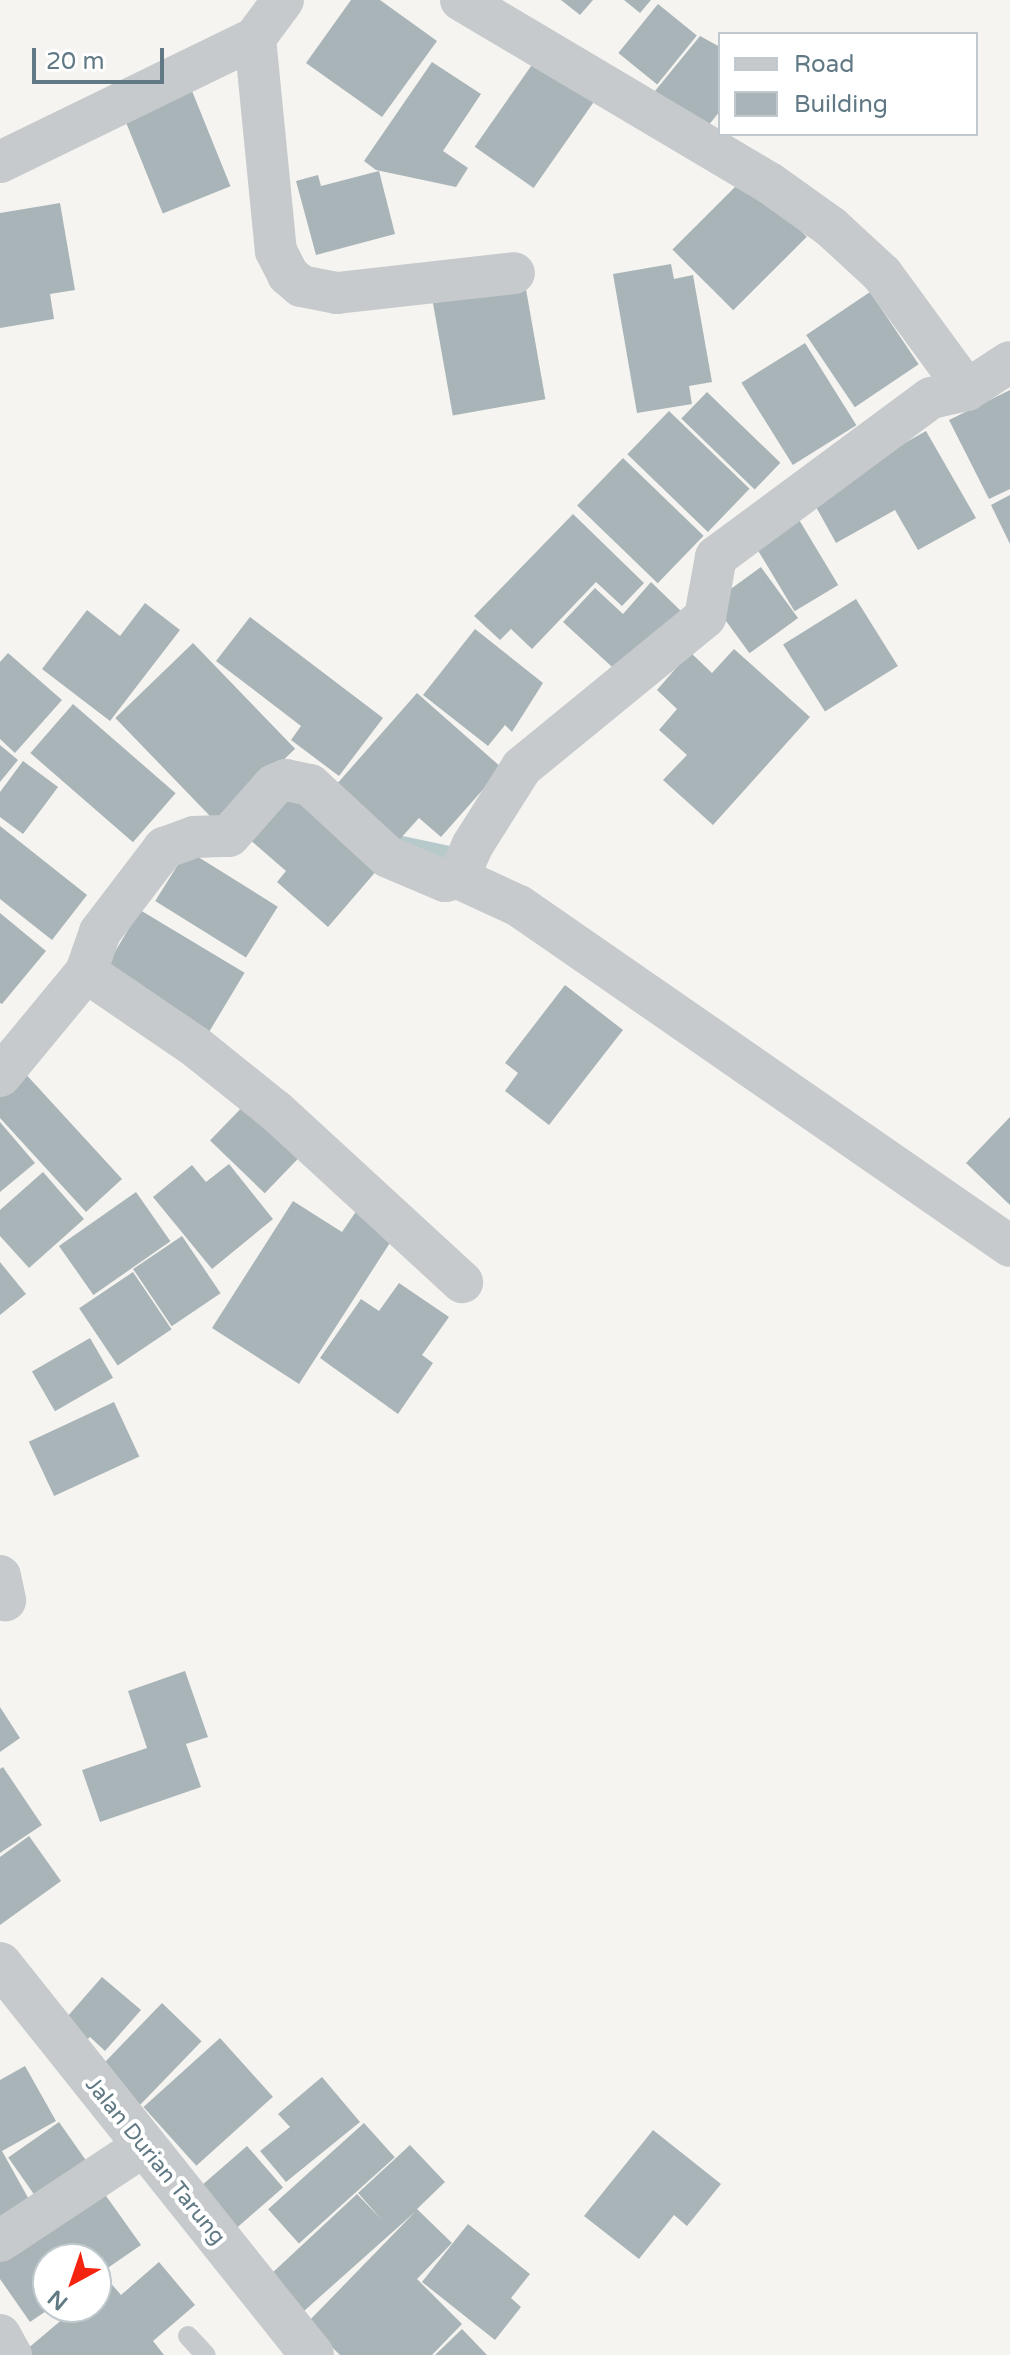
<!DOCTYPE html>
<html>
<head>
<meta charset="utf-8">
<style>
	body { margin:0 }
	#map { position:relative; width:1010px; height:2355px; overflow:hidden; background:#f5f4f0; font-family:"Varela Round",sans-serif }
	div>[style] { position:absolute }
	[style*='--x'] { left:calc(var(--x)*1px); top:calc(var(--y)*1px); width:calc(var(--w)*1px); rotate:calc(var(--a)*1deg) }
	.stream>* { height:14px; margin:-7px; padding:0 7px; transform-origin:7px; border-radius:7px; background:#b8c9cb }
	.building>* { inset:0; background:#a9b4b8; transform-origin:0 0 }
	.service>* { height:20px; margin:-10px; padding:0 10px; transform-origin:10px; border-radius:10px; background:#c6cacc }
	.minor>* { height:42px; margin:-21px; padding:0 21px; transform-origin:21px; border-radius:21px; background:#c6cacc }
	.tertiary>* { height:44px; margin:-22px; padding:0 22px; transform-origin:22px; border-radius:22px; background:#c6cacc }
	span { translate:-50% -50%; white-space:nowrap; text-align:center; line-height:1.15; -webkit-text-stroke:8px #fff; paint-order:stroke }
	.street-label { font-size:22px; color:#607984 }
	.legend { position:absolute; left:718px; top:32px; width:260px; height:104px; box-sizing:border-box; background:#fff; border:2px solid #bfc9ce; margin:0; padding:10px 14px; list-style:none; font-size:24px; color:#607984 }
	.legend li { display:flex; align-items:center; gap:16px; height:40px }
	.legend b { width:40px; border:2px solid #bfc9ce }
	.north { position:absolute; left:32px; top:2243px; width:80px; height:80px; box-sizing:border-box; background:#fff; border:2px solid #bfc9ce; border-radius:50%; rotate:220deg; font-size:22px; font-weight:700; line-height:32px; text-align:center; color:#607984 }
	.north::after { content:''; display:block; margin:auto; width:28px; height:36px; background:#f52410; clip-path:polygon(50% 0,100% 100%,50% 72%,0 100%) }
	.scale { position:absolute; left:32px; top:48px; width:132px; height:36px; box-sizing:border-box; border:4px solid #607984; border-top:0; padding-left:10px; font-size:24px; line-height:28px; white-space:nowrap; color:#607984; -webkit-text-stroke:6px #fff; paint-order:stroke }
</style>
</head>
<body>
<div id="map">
	<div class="stream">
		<div style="--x:398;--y:842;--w:66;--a:12.2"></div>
	</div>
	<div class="building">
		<div style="clip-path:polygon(351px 0,380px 0,437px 41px,382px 117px,306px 63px)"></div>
		<div style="clip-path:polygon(561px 0,593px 0,580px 15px)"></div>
		<div style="clip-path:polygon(624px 0,651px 0,640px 13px)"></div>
		<div style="left:658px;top:4px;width:50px;height:63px;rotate:39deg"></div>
		<div style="clip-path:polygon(700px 36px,720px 47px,720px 111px,704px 131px,655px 91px)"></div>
		<div style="left:536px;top:59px;width:72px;height:107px;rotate:35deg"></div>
		<div style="clip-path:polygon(432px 62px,481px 94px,443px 151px,468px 168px,456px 187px,376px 170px,364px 161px)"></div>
		<div style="left:190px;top:86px;width:108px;height:73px;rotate:68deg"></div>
		<div style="clip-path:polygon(379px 171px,395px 234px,316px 255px,296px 181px,318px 175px,321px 186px)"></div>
		<div style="left:746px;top:176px;width:86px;height:104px;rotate:45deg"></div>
		<div style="clip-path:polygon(60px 203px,75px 290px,50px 294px,54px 319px,0 328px,0 213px)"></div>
		<div style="clip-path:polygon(671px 264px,674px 279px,693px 275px,712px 382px,689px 386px,692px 404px,637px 413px,613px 274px)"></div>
		<div style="left:524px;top:278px;width:123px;height:94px;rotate:80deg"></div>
		<div style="left:870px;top:292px;width:87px;height:77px;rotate:56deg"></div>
		<div style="left:805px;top:343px;width:97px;height:75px;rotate:58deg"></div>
		<div style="clip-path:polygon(1010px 390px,1010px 489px,989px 499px,949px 420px)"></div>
		<div style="left:707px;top:392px;width:102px;height:37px;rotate:44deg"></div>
		<div style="left:669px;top:411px;width:112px;height:60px;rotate:44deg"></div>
		<div style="clip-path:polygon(926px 431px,976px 518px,918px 550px,895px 510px,836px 543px,810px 496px)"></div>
		<div style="left:623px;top:458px;width:112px;height:66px;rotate:44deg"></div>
		<div style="clip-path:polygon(1010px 495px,1010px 544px,991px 505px)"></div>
		<div style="left:795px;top:513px;width:84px;height:51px;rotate:59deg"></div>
		<div style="clip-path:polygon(573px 514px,644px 583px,622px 606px,596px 582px,532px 649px,511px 629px,500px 640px,474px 616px)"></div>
		<div style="left:761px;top:567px;width:63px;height:60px;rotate:54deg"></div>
		<div style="clip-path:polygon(651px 582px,681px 611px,622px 676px,563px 622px,595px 588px,623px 614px)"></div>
		<div style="left:856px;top:599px;width:79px;height:86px;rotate:58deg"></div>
		<div style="clip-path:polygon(145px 603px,180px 630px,110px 721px,42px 669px,87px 610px,120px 636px)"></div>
		<div style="clip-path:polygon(250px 617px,383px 718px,339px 776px,291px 740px,301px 726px,216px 661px)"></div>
		<div style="clip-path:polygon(475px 629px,543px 683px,512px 732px,505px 725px,488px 746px,423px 695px)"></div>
		<div style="left:193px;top:643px;width:147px;height:108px;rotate:46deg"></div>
		<div style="clip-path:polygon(734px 649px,810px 717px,713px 825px,663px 780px,687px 755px,659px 730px,677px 709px,657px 690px,690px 652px,712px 673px)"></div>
		<div style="clip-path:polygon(8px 653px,62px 700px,15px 753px,0 739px,0 662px)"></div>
		<div style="clip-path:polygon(417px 693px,502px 768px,441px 837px,419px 818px,399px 840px,336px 785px)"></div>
		<div style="left:73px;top:704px;width:136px;height:65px;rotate:41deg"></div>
		<div style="clip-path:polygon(0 745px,18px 760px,0 782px)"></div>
		<div style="clip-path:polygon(23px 761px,58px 787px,23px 834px,0 817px,0 792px)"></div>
		<div style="clip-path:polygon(289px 790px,378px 869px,328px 927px,277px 882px,286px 871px,248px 838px)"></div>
		<div style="clip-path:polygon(0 826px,87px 895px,52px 940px,0 899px)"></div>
		<div style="left:187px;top:850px;width:107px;height:60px;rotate:32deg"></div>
		<div style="left:140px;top:910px;width:122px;height:74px;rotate:31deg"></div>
		<div style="clip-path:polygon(0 913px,46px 951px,2px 1004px,0 1003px)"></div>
		<div style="clip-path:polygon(565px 985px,623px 1030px,549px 1125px,505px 1091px,518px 1073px,505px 1063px)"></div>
		<div style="clip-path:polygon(22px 1070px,122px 1179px,86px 1212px,0 1118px,0 1090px)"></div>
		<div style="left:251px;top:1098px;width:76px;height:59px;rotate:44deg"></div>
		<div style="clip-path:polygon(1010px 1117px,1010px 1205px,966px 1163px)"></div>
		<div style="clip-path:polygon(0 1122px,35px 1163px,0 1192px)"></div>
		<div style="clip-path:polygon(229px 1164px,273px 1219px,212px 1269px,153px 1197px,192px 1165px,206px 1182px)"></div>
		<div style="clip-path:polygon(43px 1172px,84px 1219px,29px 1268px,0 1236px,0 1210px)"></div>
		<div style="left:136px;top:1192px;width:60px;height:94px;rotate:55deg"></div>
		<div style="clip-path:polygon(293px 1201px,342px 1232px,357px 1210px,395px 1235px,299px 1384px,212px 1328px)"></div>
		<div style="left:182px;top:1236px;width:69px;height:59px;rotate:56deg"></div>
		<div style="clip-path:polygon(0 1262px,26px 1294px,0 1315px)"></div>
		<div style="left:133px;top:1272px;width:69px;height:65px;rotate:56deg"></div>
		<div style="clip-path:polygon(399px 1283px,449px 1317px,422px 1355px,433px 1363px,398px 1414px,320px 1358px,361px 1299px,379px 1311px)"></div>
		<div style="left:90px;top:1338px;width:46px;height:67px;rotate:60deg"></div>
		<div style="left:114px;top:1402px;width:60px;height:94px;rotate:65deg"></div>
		<div style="clip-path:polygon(185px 1671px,208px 1737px,186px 1744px,201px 1787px,100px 1822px,82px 1770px,147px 1748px,128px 1691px)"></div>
		<div style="clip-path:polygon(0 1707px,20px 1738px,0 1752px)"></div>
		<div style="clip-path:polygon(3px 1767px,42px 1825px,0 1853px,0 1769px)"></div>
		<div style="clip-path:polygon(29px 1836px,61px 1881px,0 1925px,0 1857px)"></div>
		<div style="clip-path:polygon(102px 1977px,141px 2010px,105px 2051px,90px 2037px,82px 2045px,60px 2025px)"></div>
		<div style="left:162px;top:2003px;width:55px;height:90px;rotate:44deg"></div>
		<div style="left:220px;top:2038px;width:79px;height:103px;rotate:48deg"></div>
		<div style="clip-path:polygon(25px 2066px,56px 2121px,2px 2151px,36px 2212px,0 2232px,0 2080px)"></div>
		<div style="clip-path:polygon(322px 2077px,360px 2122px,286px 2182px,260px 2151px,290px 2127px,278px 2114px)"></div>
		<div style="left:59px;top:2122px;width:51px;height:62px;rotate:55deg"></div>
		<div style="left:364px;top:2123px;width:46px;height:129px;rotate:48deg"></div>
		<div style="clip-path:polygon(653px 2130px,721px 2184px,687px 2226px,674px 2215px,639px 2259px,584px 2216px)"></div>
		<div style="clip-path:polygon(410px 2145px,445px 2182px,417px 2209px,452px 2243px,417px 2279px,462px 2324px,432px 2355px,340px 2355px,307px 2323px,415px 2212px,304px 2311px,270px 2275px,357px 2194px,382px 2220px,358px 2193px)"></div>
		<div style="left:247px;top:2146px;width:55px;height:62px;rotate:49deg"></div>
		<div style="clip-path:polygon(99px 2186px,141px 2245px,96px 2276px,96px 2259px,48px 2259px,48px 2307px,52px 2307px,30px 2322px,0 2279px,0 2255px)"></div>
		<div style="clip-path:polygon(468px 2224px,530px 2274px,511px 2298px,521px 2307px,495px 2340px,422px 2282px)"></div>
		<div style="clip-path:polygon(159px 2262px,195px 2305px,153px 2341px,164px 2355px,20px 2355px,77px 2307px,96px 2307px,96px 2291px,108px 2280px,121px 2295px)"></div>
		<div style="clip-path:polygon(462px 2329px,487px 2355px,435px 2355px)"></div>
	</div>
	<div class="service">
		<div style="--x:188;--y:2336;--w:26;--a:47"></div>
	</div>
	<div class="minor">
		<div style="--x:461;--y:0;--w:360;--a:30.7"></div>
		<div style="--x:771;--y:184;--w:74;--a:35.6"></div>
		<div style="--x:831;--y:227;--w:69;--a:42.7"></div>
		<div style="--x:882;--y:274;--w:144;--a:53.8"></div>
		<div style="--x:255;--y:38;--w:214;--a:84.4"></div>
		<div style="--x:276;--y:251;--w:27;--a:63"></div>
		<div style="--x:288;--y:275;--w:17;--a:40"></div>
		<div style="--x:301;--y:286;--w:37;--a:11"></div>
		<div style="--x:337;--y:293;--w:178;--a:-6.4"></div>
		<div style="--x:0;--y:162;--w:284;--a:-25.9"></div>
		<div style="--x:255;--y:38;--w:47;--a:-53.6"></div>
		<div style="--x:458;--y:878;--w:67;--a:24.7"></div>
		<div style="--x:519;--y:906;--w:597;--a:34.7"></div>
		<div style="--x:86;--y:972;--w:133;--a:34.3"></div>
		<div style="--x:196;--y:1047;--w:102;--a:38.7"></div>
		<div style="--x:276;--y:1111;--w:253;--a:42.6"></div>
		<div style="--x:0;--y:1076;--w:135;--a:-50.4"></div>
		<div style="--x:86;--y:972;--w:42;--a:-70.7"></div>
		<div style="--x:100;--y:932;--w:106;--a:-52.7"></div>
		<div style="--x:164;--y:848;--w:32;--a:-20"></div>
		<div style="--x:194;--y:837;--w:35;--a:-2"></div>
		<div style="--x:229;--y:836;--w:68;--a:-48.6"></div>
		<div style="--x:274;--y:785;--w:13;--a:-23"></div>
		<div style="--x:286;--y:780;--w:25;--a:12"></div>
		<div style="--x:310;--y:785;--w:106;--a:42.7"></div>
		<div style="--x:388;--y:857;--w:62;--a:22.8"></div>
		<div style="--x:445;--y:881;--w:13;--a:-13"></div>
		<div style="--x:458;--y:878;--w:35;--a:-66"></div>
		<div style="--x:472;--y:846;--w:93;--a:-57.7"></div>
		<div style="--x:522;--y:767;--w:237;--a:-39.3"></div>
		<div style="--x:705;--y:617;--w:61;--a:-79.6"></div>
		<div style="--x:716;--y:557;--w:267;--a:-36.5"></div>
		<div style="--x:931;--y:398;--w:37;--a:-13"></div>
		<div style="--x:967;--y:390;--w:51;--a:-33.1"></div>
		<div style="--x:0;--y:1576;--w:25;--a:78"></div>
		<div style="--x:0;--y:2241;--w:170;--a:-33.5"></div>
		<div style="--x:0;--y:2335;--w:23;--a:61"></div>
	</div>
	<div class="tertiary">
		<div style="--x:0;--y:1964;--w:500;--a:51.41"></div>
	</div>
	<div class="street-label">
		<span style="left:155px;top:2161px;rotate:51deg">Jalan Durian Tarung</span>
	</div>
	<ul class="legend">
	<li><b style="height:10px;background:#c6cacc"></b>Road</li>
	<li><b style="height:22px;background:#a9b4b8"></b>Building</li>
	</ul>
	<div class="north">N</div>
	<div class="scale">20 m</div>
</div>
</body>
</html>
